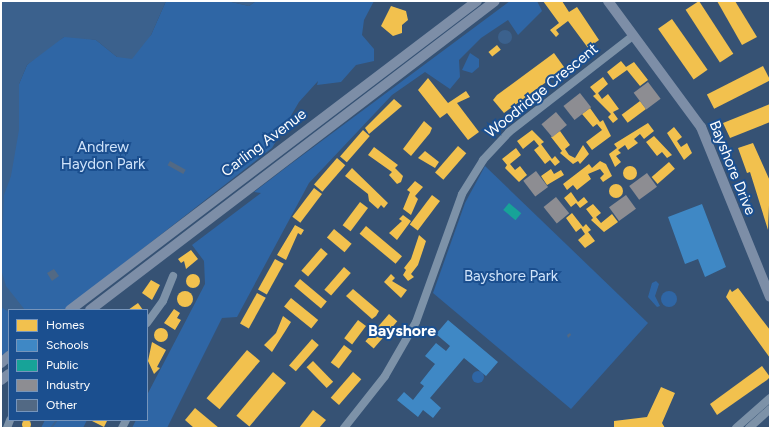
<!DOCTYPE html>
<html>
<head>
<meta charset="utf-8">
<style>
	body { margin:0 }
	#map { position:relative; width:771px; height:429px; overflow:hidden; background:#365274; font-family:Figtree,sans-serif }
	div>[style] { position:absolute }
	[style*='--x'] { left:calc(var(--x)*1px); top:calc(var(--y)*1px); width:calc(var(--w)*1px); rotate:calc(var(--a)*1deg) }
	.green>* { inset:0; background:#2f66a5 }
	.round { border-radius:50% }
	.water>* { inset:0; background:#3b618d }
	.homes>* { inset:0; background:#f2c14e; transform-origin:0 0 }
	.schools>* { inset:0; background:#3f88c5 }
	.public>* { inset:0; background:#17a398; transform-origin:0 0 }
	.industry>* { inset:0; background:#8d8d92; transform-origin:0 0 }
	.stream>* { height:2px; margin:-1px; padding:0 1px; transform-origin:1px; border-radius:1px; background:#3b618d }
	.building>* { inset:0; background:#526984; transform-origin:0 0 }
	.minor>* { height:8px; margin:-4px; padding:0 4px; transform-origin:4px; border-radius:4px; background:#7d92a8 }
	.major>* { height:10px; margin:-5px; padding:0 5px; transform-origin:5px; border-radius:5px; background:#7d8ea7 }
	span { translate:-50% -50%; white-space:nowrap; text-align:center; line-height:1.15; -webkit-text-stroke:4px #1b4f8f; paint-order:stroke }
	.street-label { font-size:15px; color:#fff }
	.park-label { font-size:15px; color:#cfe3fa }
	.neighbourhood-label { font-size:16px; color:#fff; font-weight:700 }
	.frame { position:absolute; inset:0; border:2px solid #fff; pointer-events:none }
	.legend { position:absolute; left:8px; top:309px; width:140px; height:112px; box-sizing:border-box; background:#1b4f8f; border:1px solid #7695bc; margin:0; padding:5px 7px; list-style:none; font-size:12px; color:#fff }
	.legend li { display:flex; align-items:center; gap:8px; height:20px }
	.legend b { width:20px; border:1px solid #7695bc }
</style>
</head>
<body>
<div id="map">
	<div class="green">
		<div style="clip-path:polygon(166px 1px,227px 1px,249px 6px,256px 1px,374px 1px,364px 20px,362px 35px,374px 49px,374px 61px,356px 65px,341px 82px,317px 85px,318px 81px,299px 102px,272px 148px,64px 310px,9px 310px,9px 350px,1px 356px,1px 112px,18px 107px,19px 84px,27px 65px,45px 49px,64px 37px,79px 37px,96px 40px,117px 57px,151px 35px)"></div>
		<div style="clip-path:polygon(510px 1px,537px 1px,542px 11px,518px 35px,508px 20px,481px 38px,459px 60px,460px 77px,450px 89px,425px 72px,392px 95px,309px 183px,237px 317px,222px 318px,167px 428px,132px 428px,136px 420px,147px 420px,147px 395px,205px 284px,204px 261px,192px 245px,261px 193px,254px 192px,288px 166px)"></div>
		<div style="clip-path:polygon(470px 53px,479px 59px,479px 67px,472px 73px,462px 70px)"></div>
		<div style="clip-path:polygon(485px 166px,648px 323px,571px 409px,433px 293px,465px 203px)"></div>
		<div style="clip-path:polygon(656px 281px,659px 284px,655px 296px,660px 306px,657px 307px,648px 297px,652px 283px)"></div>
		<div class="round" style="left:661px;top:291px;width:16px;height:16px"></div>
		<div class="round" style="left:472px;top:371px;width:12px;height:12px"></div>
		<div style="clip-path:polygon(45px 420px,87px 420px,83px 428px,41px 428px)"></div>
	</div>
	<div class="water">
		<div style="clip-path:polygon(1px 1px,166px 1px,151px 35px,132px 59px,117px 57px,96px 40px,64px 37px,27px 65px,19px 84px,19px 130px,11px 176px,4px 195px,1px 263px)"></div>
		<div style="clip-path:polygon(227px 1px,256px 1px,249px 6px)"></div>
		<div class="round" style="left:498px;top:30px;width:14px;height:14px"></div>
		<div style="clip-path:polygon(1px 269px,6px 286px,25px 310px,9px 312px,1px 307px)"></div>
	</div>
	<div class="homes">
		<div style="clip-path:polygon(543px 1px,562px 1px,569px 12px,577px 7px,599px 40px,588px 48px,568px 21px,556px 30px,559px 34px,556px 37px,550px 30px,559px 23px)"></div>
		<div style="left:699px;top:1px;width:63px;height:16px;rotate:57deg"></div>
		<div style="clip-path:polygon(717px 1px,735px 1px,757px 37px,742px 45px)"></div>
		<div style="clip-path:polygon(391px 6px,406px 11px,408px 20px,402px 25px,402px 33px,393px 36px,381px 26px)"></div>
		<div style="left:672px;top:19px;width:62px;height:17px;rotate:55deg"></div>
		<div style="left:497px;top:45px;width:6px;height:11px;rotate:51deg"></div>
		<div style="clip-path:polygon(554px 53px,564px 67px,560px 72px,504px 113px,493px 100px,497px 95px)"></div>
		<div style="clip-path:polygon(621px 61px,626px 67px,634px 62px,648px 80px,640px 86px,627px 70px,613px 80px,607px 72px)"></div>
		<div style="left:763px;top:66px;width:16px;height:63px;rotate:63deg"></div>
		<div style="clip-path:polygon(603px 77px,608px 84px,598px 93px,602px 99px,608px 94px,619px 109px,613px 112px,618px 119px,613px 123px,608px 117px,611px 114px,593px 96px,596px 94px,590px 87px)"></div>
		<div style="clip-path:polygon(428px 78px,448px 103px,466px 91px,470px 97px,457px 103px,479px 132px,468px 140px,447px 113px,440px 118px,418px 90px)"></div>
		<div style="clip-path:polygon(394px 99px,402px 106px,369px 134px,365px 128px)"></div>
		<div style="left:640px;top:101px;width:10px;height:23px;rotate:53deg"></div>
		<div style="clip-path:polygon(770px 104px,770px 122px,730px 138px,723px 123px)"></div>
		<div style="clip-path:polygon(590px 108px,600px 122px,603px 120px,611px 136px,592px 150px,586px 142px,602px 130px,597px 124px,593px 127px,582px 114px)"></div>
		<div style="clip-path:polygon(424px 121px,432px 128px,430px 133px,411px 156px,403px 149px)"></div>
		<div style="clip-path:polygon(648px 123px,654px 131px,644px 139px,640px 134px,634px 139px,638px 143px,628px 150px,625px 145px,618px 150px,621px 153px,616px 156px,621px 162px,615px 167px,609px 154px,617px 148px,614px 144px)"></div>
		<div style="clip-path:polygon(674px 127px,682px 137px,677px 141px,681px 147px,687px 143px,692px 153px,684px 160px,667px 133px)"></div>
		<div style="left:363px;top:130px;width:9px;height:35px;rotate:41deg"></div>
		<div style="clip-path:polygon(532px 130px,544px 142px,541px 144px,552px 159px,555px 156px,560px 162px,555px 166px,550px 160px,545px 164px,542px 160px,534px 150px,539px 146px,534px 140px,523px 149px,517px 141px)"></div>
		<div style="clip-path:polygon(560px 131px,570px 145px,565px 149px,569px 155px,575px 158px,583px 145px,589px 154px,580px 164px,578px 161px,573px 164px,560px 153px,562px 151px,551px 137px)"></div>
		<div style="clip-path:polygon(654px 136px,672px 155px,667px 158px,662px 152px,657px 156px,646px 142px)"></div>
		<div style="clip-path:polygon(753px 143px,770px 181px,768px 230px,750px 172px,747px 173px,738px 148px)"></div>
		<div style="left:458px;top:146px;width:11px;height:35px;rotate:41deg"></div>
		<div style="clip-path:polygon(374px 147px,398px 165px,395px 168px,403px 176px,401px 182px,397px 184px,389px 175px,392px 172px,368px 155px)"></div>
		<div style="clip-path:polygon(516px 148px,521px 155px,510px 164px,515px 170px,520px 166px,527px 175px,519px 182px,505px 168px,507px 165px,502px 159px)"></div>
		<div style="clip-path:polygon(425px 151px,439px 162px,435px 168px,418px 158px)"></div>
		<div style="left:337px;top:158px;width:11px;height:35px;rotate:41deg"></div>
		<div style="clip-path:polygon(600px 161px,606px 164px,612px 176px,603px 182px,600px 178px,604px 174px,600px 169px,588px 174px,591px 179px,577px 190px,573px 185px,567px 190px,563px 184px,589px 164px,592px 168px)"></div>
		<div style="left:669px;top:162px;width:9px;height:23px;rotate:49deg"></div>
		<div class="round" style="left:623px;top:166px;width:14px;height:14px"></div>
		<div style="clip-path:polygon(352px 168px,388px 203px,384px 208px,381px 205px,378px 209px,369px 201px,368px 194px,345px 176px)"></div>
		<div style="clip-path:polygon(551px 169px,554px 174px,561px 170px,564px 175px,547px 185px,541px 176px)"></div>
		<div style="clip-path:polygon(415px 181px,423px 187px,415px 196px,418px 199px,411px 215px,403px 209px,410px 192px,407px 190px)"></div>
		<div class="round" style="left:609px;top:184px;width:14px;height:14px"></div>
		<div style="left:314px;top:188px;width:10px;height:36px;rotate:37deg"></div>
		<div style="clip-path:polygon(571px 192px,578px 202px,584px 197px,588px 202px,580px 208px,576px 203px,571px 207px,564px 198px)"></div>
		<div style="left:432px;top:195px;width:10px;height:37px;rotate:37deg"></div>
		<div style="left:360px;top:202px;width:10px;height:29px;rotate:37deg"></div>
		<div style="clip-path:polygon(593px 204px,601px 213px,596px 217px,601px 223px,612px 214px,618px 222px,604px 232px,591px 220px,593px 218px,586px 209px)"></div>
		<div style="clip-path:polygon(572px 213px,583px 227px,586px 224px,591px 230px,588px 232px,595px 241px,585px 248px,578px 240px,585px 234px,581px 228px,576px 232px,566px 218px)"></div>
		<div style="clip-path:polygon(403px 215px,411px 221px,397px 240px,389px 233px,402px 221px,399px 219px)"></div>
		<div style="clip-path:polygon(295px 225px,304px 230px,301px 235px,298px 233px,286px 260px,277px 255px)"></div>
		<div style="left:366px;top:226px;width:47px;height:10px;rotate:40deg"></div>
		<div style="left:334px;top:229px;width:23px;height:11px;rotate:40deg"></div>
		<div style="clip-path:polygon(419px 235px,426px 241px,418px 265px,411px 274px,414px 277px,408px 281px,403px 275px,406px 270px,404px 268px,411px 259px)"></div>
		<div style="left:321px;top:248px;width:9px;height:30px;rotate:41deg"></div>
		<div style="clip-path:polygon(191px 250px,198px 259px,186px 269px,184px 261px,181px 263px,178px 259px)"></div>
		<div style="left:275px;top:259px;width:10px;height:35px;rotate:29deg"></div>
		<div style="left:344px;top:267px;width:9px;height:30px;rotate:41deg"></div>
		<div class="round" style="left:186px;top:274px;width:14px;height:14px"></div>
		<div style="clip-path:polygon(391px 274px,395px 278px,392px 281px,407px 290px,401px 298px,384px 282px)"></div>
		<div style="left:300px;top:279px;width:35px;height:9px;rotate:40deg"></div>
		<div style="clip-path:polygon(151px 280px,160px 285px,152px 300px,142px 293px)"></div>
		<div style="clip-path:polygon(738px 288px,770px 330px,770px 358px,726px 297px,730px 289px,732px 292px)"></div>
		<div style="clip-path:polygon(353px 289px,379px 311px,376px 316px,372px 319px,346px 296px)"></div>
		<div class="round" style="left:177px;top:291px;width:16px;height:16px"></div>
		<div style="left:257px;top:293px;width:10px;height:35px;rotate:29deg"></div>
		<div style="left:291px;top:298px;width:35px;height:11px;rotate:39deg"></div>
		<div style="clip-path:polygon(138px 303px,143px 310px,128px 310px)"></div>
		<div style="clip-path:polygon(174px 309px,180px 313px,177px 318px,181px 320px,175px 330px,164px 323px)"></div>
		<div style="left:389px;top:314px;width:11px;height:36px;rotate:41deg"></div>
		<div style="clip-path:polygon(283px 316px,291px 322px,272px 352px,264px 345px,276px 333px)"></div>
		<div style="left:358px;top:320px;width:10px;height:23px;rotate:37deg"></div>
		<div class="round" style="left:154px;top:328px;width:14px;height:14px"></div>
		<div style="left:312px;top:339px;width:9px;height:35px;rotate:41deg"></div>
		<div style="clip-path:polygon(152px 342px,166px 350px,157px 367px,160px 368px,154px 374px,148px 361px)"></div>
		<div style="left:344px;top:345px;width:10px;height:22px;rotate:37deg"></div>
		<div style="left:247px;top:350px;width:17px;height:63px;rotate:40deg"></div>
		<div style="left:313px;top:361px;width:29px;height:9px;rotate:46deg"></div>
		<div style="clip-path:polygon(762px 366px,770px 377px,767px 380px,717px 415px,710px 404px)"></div>
		<div style="left:273px;top:372px;width:17px;height:57px;rotate:40deg"></div>
		<div style="left:353px;top:372px;width:11px;height:34px;rotate:41deg"></div>
		<div style="clip-path:polygon(661px 387px,675px 393px,662px 423px,665px 428px,614px 427px,614px 421px,647px 417px)"></div>
		<div style="clip-path:polygon(195px 408px,219px 428px,194px 428px,185px 420px)"></div>
		<div style="clip-path:polygon(313px 410px,326px 420px,319px 428px,299px 428px)"></div>
		<div class="round" style="left:21.5px;top:419.5px;width:9px;height:9px"></div>
		<div style="clip-path:polygon(90px 420px,105px 420px,107px 421px,104px 427px)"></div>
	</div>
	<div class="schools">
		<div style="clip-path:polygon(702px 204px,726px 267px,705px 277px,698px 259px,685px 264px,668px 217px)"></div>
		<div style="clip-path:polygon(448px 320px,498px 362px,486px 376px,464px 358px,430px 398px,441px 408px,433px 418px,423px 410px,418px 417px,397px 400px,404px 392px,413px 400px,424px 386px,420px 383px,435px 364px,425px 356px,436px 343px,446px 351px,450px 346px,436px 334px)"></div>
	</div>
	<div class="public">
		<div style="left:509px;top:203px;width:16px;height:9px;rotate:40deg"></div>
	</div>
	<div class="industry">
		<div style="left:648px;top:82px;width:21px;height:18px;rotate:53deg"></div>
		<div style="left:580px;top:93px;width:18px;height:21px;rotate:52deg"></div>
		<div style="left:556px;top:112px;width:17px;height:19px;rotate:50deg"></div>
		<div style="left:536px;top:171px;width:20px;height:16px;rotate:53deg"></div>
		<div style="left:647px;top:173px;width:17px;height:22px;rotate:54deg"></div>
		<div style="left:626px;top:195px;width:17px;height:21px;rotate:54deg"></div>
		<div style="left:556px;top:197px;width:21px;height:16px;rotate:51deg"></div>
	</div>
	<div class="stream">
		<div style="--x:51;--y:428;--w:10;--a:-53"></div>
	</div>
	<div class="building">
		<div style="left:170px;top:161px;width:18px;height:5px;rotate:29deg"></div>
		<div style="clip-path:polygon(54px 269px,59px 276px,52px 281px,47px 273px)"></div>
		<div style="clip-path:polygon(570px 333px,571px 335px,568px 338px,567px 335px)"></div>
	</div>
	<div class="minor">
		<div style="--x:147;--y:323;--w:27;--a:-54"></div>
		<div style="--x:163;--y:301;--w:27;--a:-68"></div>
		<div style="--x:7;--y:428;--w:9;--a:-69"></div>
		<div style="--x:122;--y:428;--w:9;--a:-63"></div>
		<div style="--x:344;--y:428;--w:66;--a:-51.7"></div>
		<div style="--x:385;--y:376;--w:62;--a:-60.1"></div>
		<div style="--x:416;--y:322;--w:136;--a:-70.2"></div>
		<div style="--x:462;--y:194;--w:40;--a:-58"></div>
		<div style="--x:483;--y:160;--w:38;--a:-47"></div>
		<div style="--x:509;--y:132;--w:158;--a:-37.8"></div>
		<div style="--x:736;--y:428;--w:45;--a:-41.4"></div>
		<div style="--x:749;--y:428;--w:28;--a:-42"></div>
	</div>
	<div class="major">
		<div style="--x:608;--y:1;--w:157;--a:53.6"></div>
		<div style="--x:701;--y:127;--w:183;--a:67.9"></div>
		<div style="--x:70;--y:310;--w:511;--a:-37.21"></div>
		<div style="--x:90;--y:310;--w:509;--a:-37.34"></div>
		<div style="--x:1;--y:363;--w:11;--a:-41"></div>
		<div style="--x:1;--y:380;--w:10;--a:-37"></div>
	</div>
	<div class="street-label">
		<span style="left:542px;top:91px;rotate:-39deg">Woodridge Crescent</span>
		<span style="left:264px;top:143px;rotate:-37deg">Carling Avenue</span>
		<span style="left:732px;top:168px;rotate:68deg">Bayshore Drive</span>
	</div>
	<div class="park-label">
		<span style="left:103px;top:156px">Andrew<br>Haydon Park</span>
		<span style="left:511px;top:277px">Bayshore Park</span>
	</div>
	<div class="neighbourhood-label">
		<span style="left:402px;top:331px">Bayshore</span>
	</div>
	<div class="frame"></div>
	<ul class="legend">
	<li><b style="height:11px;background:#f2c14e"></b>Homes</li>
	<li><b style="height:11px;background:#3f88c5"></b>Schools</li>
	<li><b style="height:11px;background:#17a398"></b>Public</li>
	<li><b style="height:11px;background:#8d8d92"></b>Industry</li>
	<li><b style="height:11px;background:#526984"></b>Other</li>
	</ul>
</div>
</body>
</html>
